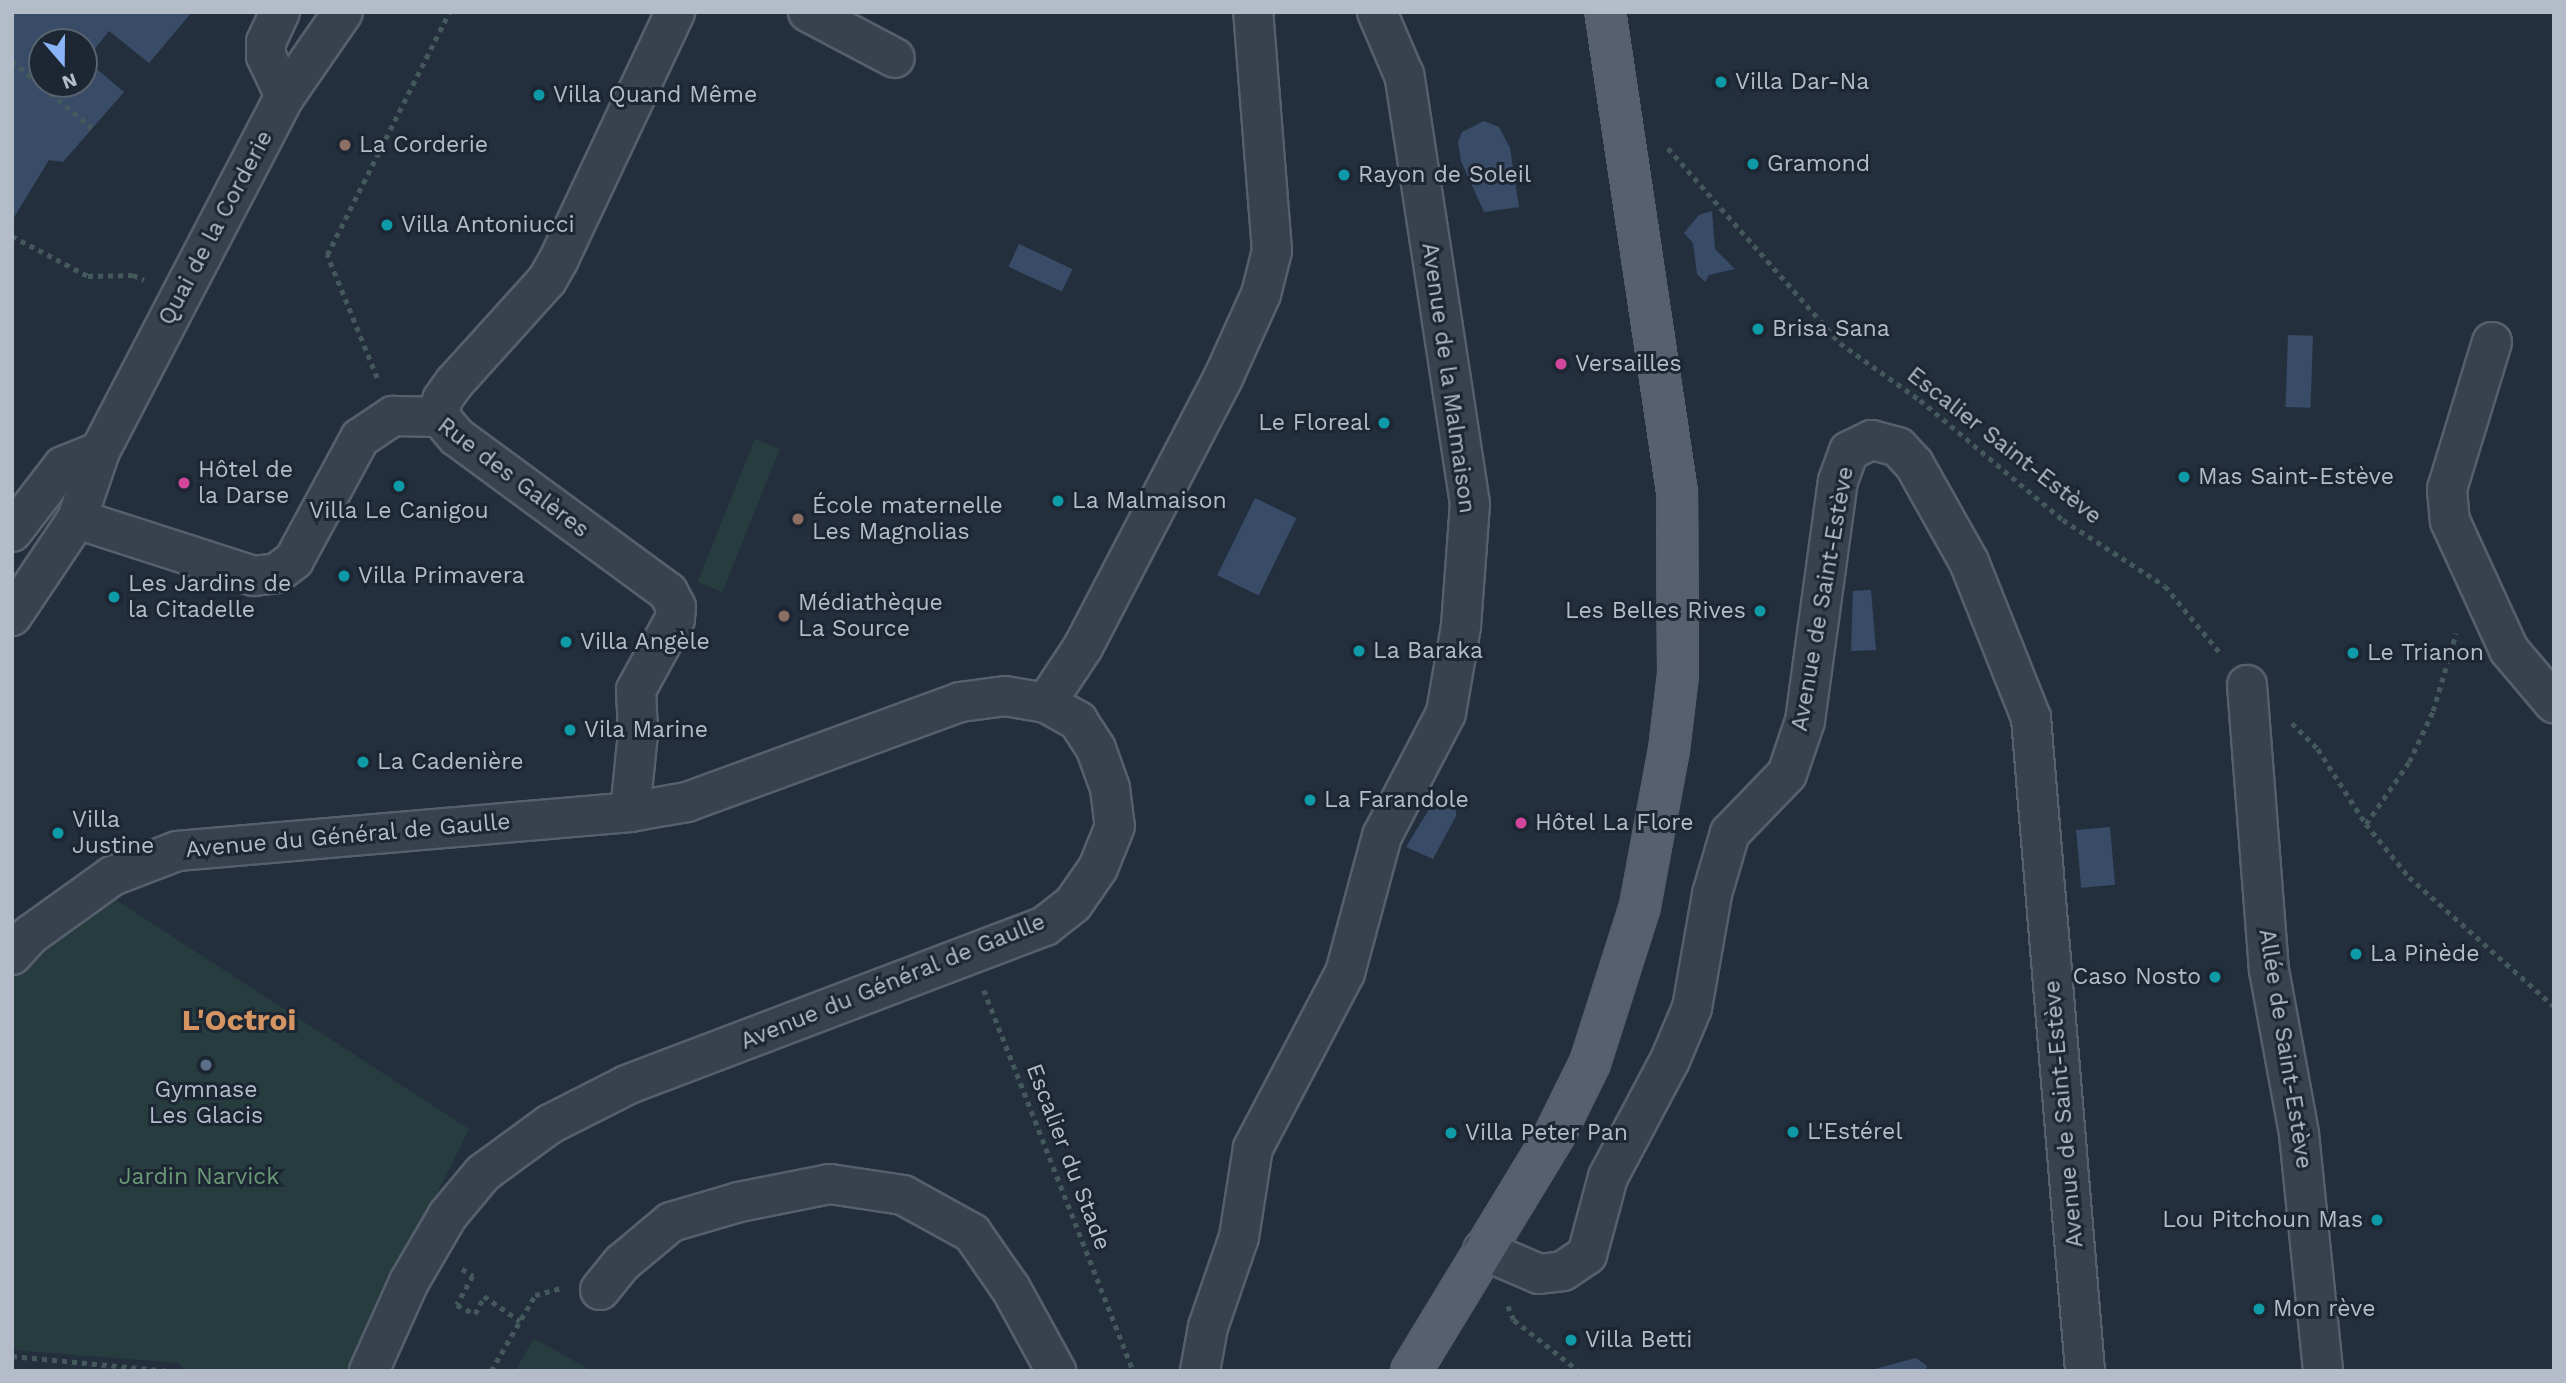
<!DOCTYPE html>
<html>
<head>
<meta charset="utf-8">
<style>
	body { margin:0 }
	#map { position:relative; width:2566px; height:1383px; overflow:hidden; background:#242f3e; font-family:"Work Sans",sans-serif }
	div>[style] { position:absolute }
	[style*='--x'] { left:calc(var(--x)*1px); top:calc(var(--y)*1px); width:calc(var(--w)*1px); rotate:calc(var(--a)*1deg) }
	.green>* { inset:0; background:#263c3f; transform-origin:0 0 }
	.water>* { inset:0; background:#394c67; transform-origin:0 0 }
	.path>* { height:4.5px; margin-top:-2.25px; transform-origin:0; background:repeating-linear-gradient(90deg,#44595c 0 5px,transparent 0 10px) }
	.roads { filter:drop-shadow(2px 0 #565f6c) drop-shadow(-2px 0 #565f6c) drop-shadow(0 2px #565f6c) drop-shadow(0 -2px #565f6c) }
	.minor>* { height:38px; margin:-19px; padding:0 19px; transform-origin:19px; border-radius:19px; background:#38414e }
	.major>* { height:38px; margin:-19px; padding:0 19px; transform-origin:19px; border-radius:19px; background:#56606e }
	.dots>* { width:19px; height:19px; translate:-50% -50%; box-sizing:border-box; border:4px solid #1d2633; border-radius:50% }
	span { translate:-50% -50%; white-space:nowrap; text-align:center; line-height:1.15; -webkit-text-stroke:6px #1d2633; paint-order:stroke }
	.poi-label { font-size:23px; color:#b4bcc9 }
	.left { translate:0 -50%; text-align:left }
	.right { translate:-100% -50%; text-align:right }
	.street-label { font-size:23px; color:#b4bcc9 }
	.park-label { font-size:23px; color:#6b9a76 }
	.district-label { font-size:30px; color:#d59563; font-weight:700 }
	.frame { position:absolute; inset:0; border:14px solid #b4bcc9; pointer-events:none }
	.north { position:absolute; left:28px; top:28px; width:70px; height:70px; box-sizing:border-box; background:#1d2633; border:2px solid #59626f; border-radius:50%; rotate:160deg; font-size:19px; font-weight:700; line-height:28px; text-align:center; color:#b4bcc9 }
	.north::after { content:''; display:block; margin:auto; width:24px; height:32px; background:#8ab4f8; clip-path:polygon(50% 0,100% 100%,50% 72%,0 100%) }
</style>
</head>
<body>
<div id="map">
	<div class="green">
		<div style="left:755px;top:439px;width:27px;height:154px;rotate:22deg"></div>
		<div style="clip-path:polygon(110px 896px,469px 1129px,351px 1371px,185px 1371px,179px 1363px,12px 1350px,12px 975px,29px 955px)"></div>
		<div style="clip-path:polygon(534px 1338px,592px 1371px,515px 1371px)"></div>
	</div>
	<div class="water">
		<div style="clip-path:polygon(evenodd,12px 12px,192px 12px,149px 63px,109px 31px,86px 60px,124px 92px,63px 162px,49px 160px,13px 219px,12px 12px,84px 42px,84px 84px,42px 84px,42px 42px,84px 42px)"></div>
		<div style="clip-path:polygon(1484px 121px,1499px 127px,1510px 148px,1519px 207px,1484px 212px,1461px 161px,1458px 142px,1462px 132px)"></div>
		<div style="clip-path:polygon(1712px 211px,1715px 249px,1735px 269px,1709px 275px,1705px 282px,1697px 274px,1693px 243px,1684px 233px,1699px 215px)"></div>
		<div style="left:1019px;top:244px;width:59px;height:25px;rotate:25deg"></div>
		<div style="left:2288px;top:335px;width:25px;height:72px;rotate:2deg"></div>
		<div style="left:1255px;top:498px;width:46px;height:86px;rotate:26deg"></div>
		<div style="clip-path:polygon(1871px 590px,1876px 650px,1851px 651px,1853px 591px)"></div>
		<div style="clip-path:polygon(1431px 806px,1456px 809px,1456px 816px,1433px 859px,1406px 847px)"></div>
		<div style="left:2110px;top:827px;width:58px;height:34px;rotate:85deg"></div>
		<div style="clip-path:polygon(1916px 1358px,1927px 1366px,1926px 1371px,1867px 1371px)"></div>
	</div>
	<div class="path">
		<div style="--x:12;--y:61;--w:104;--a:39.9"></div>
		<div style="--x:1668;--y:148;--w:260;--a:48.6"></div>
		<div style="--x:1840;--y:343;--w:98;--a:35.5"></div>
		<div style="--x:1920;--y:400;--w:187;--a:40"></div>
		<div style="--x:2063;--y:520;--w:121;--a:32.9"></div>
		<div style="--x:2165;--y:586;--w:88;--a:50.5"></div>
		<div style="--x:12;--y:236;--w:86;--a:27.8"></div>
		<div style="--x:88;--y:276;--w:45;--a:-1.3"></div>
		<div style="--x:133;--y:275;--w:12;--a:24"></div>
		<div style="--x:377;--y:378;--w:133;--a:-112.1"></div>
		<div style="--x:327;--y:255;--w:272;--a:-63.3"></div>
		<div style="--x:2292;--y:723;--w:37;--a:45"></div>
		<div style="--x:2318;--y:749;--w:89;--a:57.4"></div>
		<div style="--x:2366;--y:824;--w:68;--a:50.9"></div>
		<div style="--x:2409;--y:877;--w:194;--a:41.7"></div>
		<div style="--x:2366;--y:824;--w:75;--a:-55.3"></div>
		<div style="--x:2409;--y:762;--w:56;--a:-64.8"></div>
		<div style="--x:2433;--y:711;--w:81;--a:-73.6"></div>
		<div style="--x:984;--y:990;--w:409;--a:68.6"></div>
		<div style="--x:462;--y:1269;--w:13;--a:32"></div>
		<div style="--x:473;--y:1276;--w:33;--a:119"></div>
		<div style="--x:457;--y:1305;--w:20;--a:27"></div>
		<div style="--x:475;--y:1314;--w:20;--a:-63"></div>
		<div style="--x:484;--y:1296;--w:44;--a:34.8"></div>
		<div style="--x:1508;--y:1306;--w:15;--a:67"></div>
		<div style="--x:1514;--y:1320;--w:83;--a:38.1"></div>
		<div style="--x:12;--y:1356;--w:161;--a:5.4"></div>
		<div style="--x:491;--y:1371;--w:88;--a:-59.9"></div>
		<div style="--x:535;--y:1295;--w:27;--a:-15"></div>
	</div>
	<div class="roads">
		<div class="minor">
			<div style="--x:280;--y:12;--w:33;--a:115"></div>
			<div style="--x:266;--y:42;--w:14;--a:90"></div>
			<div style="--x:266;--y:56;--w:44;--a:64.6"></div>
			<div style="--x:808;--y:12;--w:98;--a:27.9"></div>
			<div style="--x:2492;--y:342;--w:154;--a:107"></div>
			<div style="--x:2447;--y:489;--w:32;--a:85"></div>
			<div style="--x:2450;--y:521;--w:142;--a:65.4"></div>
			<div style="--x:2509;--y:650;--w:70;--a:49.7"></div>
			<div style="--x:440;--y:417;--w:17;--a:-83"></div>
			<div style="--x:442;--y:400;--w:21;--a:-55"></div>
			<div style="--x:454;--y:383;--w:139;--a:-47.9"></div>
			<div style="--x:547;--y:280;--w:24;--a:-60"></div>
			<div style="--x:559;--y:259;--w:273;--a:-64.8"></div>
			<div style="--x:77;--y:519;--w:186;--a:17.9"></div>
			<div style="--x:254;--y:576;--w:23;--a:-7"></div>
			<div style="--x:277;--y:573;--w:21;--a:-37"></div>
			<div style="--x:294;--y:560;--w:139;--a:-61.6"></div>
			<div style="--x:360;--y:438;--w:40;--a:-34"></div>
			<div style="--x:393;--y:416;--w:47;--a:1.2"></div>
			<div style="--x:440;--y:417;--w:26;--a:50"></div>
			<div style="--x:457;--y:437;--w:262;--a:36.3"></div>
			<div style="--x:668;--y:592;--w:17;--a:62"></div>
			<div style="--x:676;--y:607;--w:12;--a:95"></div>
			<div style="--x:675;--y:619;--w:81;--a:118.8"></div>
			<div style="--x:636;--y:690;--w:43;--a:87.3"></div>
			<div style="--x:638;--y:733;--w:79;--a:95.8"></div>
			<div style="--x:12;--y:532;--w:83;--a:-52.3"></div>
			<div style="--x:63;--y:466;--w:40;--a:-22"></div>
			<div style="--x:12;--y:616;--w:117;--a:-56.2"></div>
			<div style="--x:77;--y:519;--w:72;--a:-71.3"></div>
			<div style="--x:100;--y:451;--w:400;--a:-62.5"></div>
			<div style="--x:285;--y:96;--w:102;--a:-55.4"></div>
			<div style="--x:2247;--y:685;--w:286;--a:85.6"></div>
			<div style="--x:2269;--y:970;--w:167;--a:79.6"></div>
			<div style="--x:2299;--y:1134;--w:238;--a:84.2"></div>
			<div style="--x:1046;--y:703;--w:67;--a:-56.5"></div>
			<div style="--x:1083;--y:647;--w:305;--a:-62.5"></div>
			<div style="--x:1224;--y:376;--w:90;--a:-65.7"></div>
			<div style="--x:1261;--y:294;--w:44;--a:-75.7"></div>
			<div style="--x:1272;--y:251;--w:240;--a:-94.5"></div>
			<div style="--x:12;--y:955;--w:27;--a:-48"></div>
			<div style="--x:30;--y:935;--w:101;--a:-35.7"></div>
			<div style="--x:112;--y:876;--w:70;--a:-21"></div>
			<div style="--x:177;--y:851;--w:455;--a:-4.9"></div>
			<div style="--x:630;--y:812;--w:58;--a:-10"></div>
			<div style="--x:687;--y:802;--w:291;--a:-20.1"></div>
			<div style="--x:960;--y:702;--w:45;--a:-7.6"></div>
			<div style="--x:1005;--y:696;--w:42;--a:9.7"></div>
			<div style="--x:1046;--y:703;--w:37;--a:29"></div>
			<div style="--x:1078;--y:721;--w:33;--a:57"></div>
			<div style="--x:1096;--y:749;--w:41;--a:70.3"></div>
			<div style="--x:1110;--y:788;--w:38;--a:83"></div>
			<div style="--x:1115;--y:826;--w:45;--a:112"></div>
			<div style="--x:1098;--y:868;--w:44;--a:124.8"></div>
			<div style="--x:1073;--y:904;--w:36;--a:142"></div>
			<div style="--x:1045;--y:926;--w:447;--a:159.2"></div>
			<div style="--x:627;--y:1085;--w:86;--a:153.1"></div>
			<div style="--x:550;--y:1124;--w:83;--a:143.8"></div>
			<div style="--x:483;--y:1173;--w:55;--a:129.8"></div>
			<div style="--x:448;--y:1215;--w:78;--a:120.2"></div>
			<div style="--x:409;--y:1282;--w:98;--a:114.2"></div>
			<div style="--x:1483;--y:1250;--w:61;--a:23.2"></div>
			<div style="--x:1539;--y:1274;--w:24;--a:-7"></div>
			<div style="--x:1563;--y:1271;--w:29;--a:-34"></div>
			<div style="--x:1587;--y:1255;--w:81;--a:-74.9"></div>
			<div style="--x:1608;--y:1177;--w:132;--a:-62.1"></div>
			<div style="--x:1670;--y:1060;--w:56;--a:-67.1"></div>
			<div style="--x:1692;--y:1008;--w:116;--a:-80"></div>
			<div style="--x:1712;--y:894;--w:64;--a:-73.6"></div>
			<div style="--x:1730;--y:833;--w:82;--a:-46"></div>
			<div style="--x:1787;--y:774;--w:56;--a:-71.2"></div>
			<div style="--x:1805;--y:721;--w:242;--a:-82.2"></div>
			<div style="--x:1838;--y:481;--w:32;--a:-70"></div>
			<div style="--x:1849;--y:451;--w:25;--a:-26"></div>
			<div style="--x:1872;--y:440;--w:27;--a:15"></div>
			<div style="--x:1898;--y:447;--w:23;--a:47"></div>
			<div style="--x:1914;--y:464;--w:112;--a:60.7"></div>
			<div style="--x:1969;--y:562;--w:168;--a:68.3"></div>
			<div style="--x:2031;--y:718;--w:655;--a:85.27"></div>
			<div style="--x:600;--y:1290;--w:35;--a:-51"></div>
			<div style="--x:622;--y:1263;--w:64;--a:-39.9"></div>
			<div style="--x:671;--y:1222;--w:71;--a:-16.4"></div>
			<div style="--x:739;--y:1202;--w:93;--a:-11.2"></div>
			<div style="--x:830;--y:1184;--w:74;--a:8.6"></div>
			<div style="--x:903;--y:1195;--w:79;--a:28.8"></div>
			<div style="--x:972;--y:1233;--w:68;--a:55.1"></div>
			<div style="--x:1011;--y:1289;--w:94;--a:61.2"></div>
			<div style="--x:1200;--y:1371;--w:45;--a:-79.7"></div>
			<div style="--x:1208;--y:1327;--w:95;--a:-71"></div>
			<div style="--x:1239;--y:1237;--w:90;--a:-81.1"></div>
			<div style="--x:1253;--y:1148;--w:198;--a:-62.3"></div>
			<div style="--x:1345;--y:973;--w:142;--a:-74.9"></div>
			<div style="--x:1382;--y:836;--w:139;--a:-62.5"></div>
			<div style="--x:1446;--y:713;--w:88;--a:-80.2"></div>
			<div style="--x:1461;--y:626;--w:122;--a:-85.8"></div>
			<div style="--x:1470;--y:504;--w:434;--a:-98.7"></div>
			<div style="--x:1404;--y:75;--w:69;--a:-113.2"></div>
		</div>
		<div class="major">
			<div style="--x:1411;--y:1371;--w:277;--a:-58.7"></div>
			<div style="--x:1555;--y:1134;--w:79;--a:-63.8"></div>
			<div style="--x:1590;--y:1063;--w:165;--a:-72.3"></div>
			<div style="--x:1640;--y:906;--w:159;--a:-79.5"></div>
			<div style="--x:1669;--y:750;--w:77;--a:-83.2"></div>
			<div style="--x:1678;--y:674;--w:182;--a:-90.3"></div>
			<div style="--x:1677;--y:492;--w:485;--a:-98.5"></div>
		</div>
	</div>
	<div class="dots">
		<div style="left:1721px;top:82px;background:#0f9aa8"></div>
		<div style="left:539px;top:95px;background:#0f9aa8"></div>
		<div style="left:345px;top:145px;background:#8d6e63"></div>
		<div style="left:1753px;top:164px;background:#0f9aa8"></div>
		<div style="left:1344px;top:175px;background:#0f9aa8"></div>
		<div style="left:387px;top:225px;background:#0f9aa8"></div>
		<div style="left:1758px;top:329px;background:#0f9aa8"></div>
		<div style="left:1561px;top:364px;background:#d1479c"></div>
		<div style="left:1384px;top:423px;background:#0f9aa8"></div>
		<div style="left:2184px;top:477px;background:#0f9aa8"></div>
		<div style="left:184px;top:483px;background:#d1479c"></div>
		<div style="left:399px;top:486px;background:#0f9aa8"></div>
		<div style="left:1058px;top:501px;background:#0f9aa8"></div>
		<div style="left:798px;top:519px;background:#8d6e63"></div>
		<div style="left:344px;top:576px;background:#0f9aa8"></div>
		<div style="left:114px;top:597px;background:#0f9aa8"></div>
		<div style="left:1760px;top:611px;background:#0f9aa8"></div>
		<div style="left:784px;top:616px;background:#8d6e63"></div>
		<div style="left:566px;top:642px;background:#0f9aa8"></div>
		<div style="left:1359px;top:651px;background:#0f9aa8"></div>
		<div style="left:2353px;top:653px;background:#0f9aa8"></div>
		<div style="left:570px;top:730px;background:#0f9aa8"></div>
		<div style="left:363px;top:762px;background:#0f9aa8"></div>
		<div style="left:1310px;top:800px;background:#0f9aa8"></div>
		<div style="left:1521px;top:823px;background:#d1479c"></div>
		<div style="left:58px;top:833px;background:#0f9aa8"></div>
		<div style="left:2356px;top:954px;background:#0f9aa8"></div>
		<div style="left:2215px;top:977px;background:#0f9aa8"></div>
		<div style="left:206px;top:1065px;background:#5c6f8a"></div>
		<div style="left:1793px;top:1132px;background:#0f9aa8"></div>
		<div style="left:1451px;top:1133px;background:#0f9aa8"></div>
		<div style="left:2377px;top:1220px;background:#0f9aa8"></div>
		<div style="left:2259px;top:1309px;background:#0f9aa8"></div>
		<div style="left:1571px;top:1340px;background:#0f9aa8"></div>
	</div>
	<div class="poi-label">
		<span class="left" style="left:1735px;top:82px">Villa Dar-Na</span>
		<span class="left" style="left:553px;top:95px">Villa Quand Même</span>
		<span class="left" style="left:359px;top:145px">La Corderie</span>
		<span class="left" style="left:1767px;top:164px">Gramond</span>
		<span class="left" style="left:1358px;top:175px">Rayon de Soleil</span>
		<span class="left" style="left:401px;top:225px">Villa Antoniucci</span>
		<span class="left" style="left:1772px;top:329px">Brisa Sana</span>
		<span class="left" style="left:1575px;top:364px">Versailles</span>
		<span class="right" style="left:1370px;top:423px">Le Floreal</span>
		<span class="left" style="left:198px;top:483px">Hôtel de<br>la Darse</span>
		<span class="left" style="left:2198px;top:477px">Mas Saint-Estève</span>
		<span class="left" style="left:1072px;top:501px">La Malmaison</span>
		<span class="left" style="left:812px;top:519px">École maternelle<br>Les Magnolias</span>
		<span style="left:399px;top:511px">Villa Le Canigou</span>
		<span class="left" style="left:358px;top:576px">Villa Primavera</span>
		<span class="left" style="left:128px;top:597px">Les Jardins de<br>la Citadelle</span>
		<span class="left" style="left:798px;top:616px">Médiathèque<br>La Source</span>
		<span class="right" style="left:1746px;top:611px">Les Belles Rives</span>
		<span class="left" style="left:580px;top:642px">Villa Angèle</span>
		<span class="left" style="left:1373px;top:651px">La Baraka</span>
		<span class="left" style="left:2367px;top:653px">Le Trianon</span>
		<span class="left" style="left:584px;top:730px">Vila Marine</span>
		<span class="left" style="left:377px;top:762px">La Cadenière</span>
		<span class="left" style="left:1324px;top:800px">La Farandole</span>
		<span class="left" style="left:72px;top:833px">Villa<br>Justine</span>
		<span class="left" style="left:1535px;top:823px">Hôtel La Flore</span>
		<span class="left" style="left:2370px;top:954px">La Pinède</span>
		<span class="right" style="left:2201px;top:977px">Caso Nosto</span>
		<span style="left:206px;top:1103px">Gymnase<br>Les Glacis</span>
		<span class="left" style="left:1807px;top:1132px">L'Estérel</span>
		<span class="left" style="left:1465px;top:1133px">Villa Peter Pan</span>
		<span class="right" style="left:2363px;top:1220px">Lou Pitchoun Mas</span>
		<span class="left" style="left:2273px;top:1309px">Mon rève</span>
		<span class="left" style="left:1585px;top:1340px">Villa Betti</span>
	</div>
	<div class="street-label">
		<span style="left:216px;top:228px;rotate:-62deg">Quai de la Corderie</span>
		<span style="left:1448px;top:378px;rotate:82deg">Avenue de la Malmaison</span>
		<span style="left:2004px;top:446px;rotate:38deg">Escalier Saint-Estève</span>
		<span style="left:513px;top:478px;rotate:37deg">Rue des Galères</span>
		<span style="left:1823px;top:599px;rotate:-80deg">Avenue de Saint-Estève</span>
		<span style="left:348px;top:836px;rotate:-5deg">Avenue du Général de Gaulle</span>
		<span style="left:893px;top:982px;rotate:-22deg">Avenue du Général de Gaulle</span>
		<span style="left:2285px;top:1049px;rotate:81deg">Allée de Saint-Estève</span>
		<span style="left:2064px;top:1114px;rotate:-95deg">Avenue de Saint-Estève</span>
		<span style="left:1068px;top:1157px;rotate:69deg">Escalier du Stade</span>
	</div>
	<div class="park-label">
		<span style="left:199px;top:1177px">Jardin Narvick</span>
	</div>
	<div class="district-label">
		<span style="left:239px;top:1020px">L'Octroi</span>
	</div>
	<div class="frame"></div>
	<div class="north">N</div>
</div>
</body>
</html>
